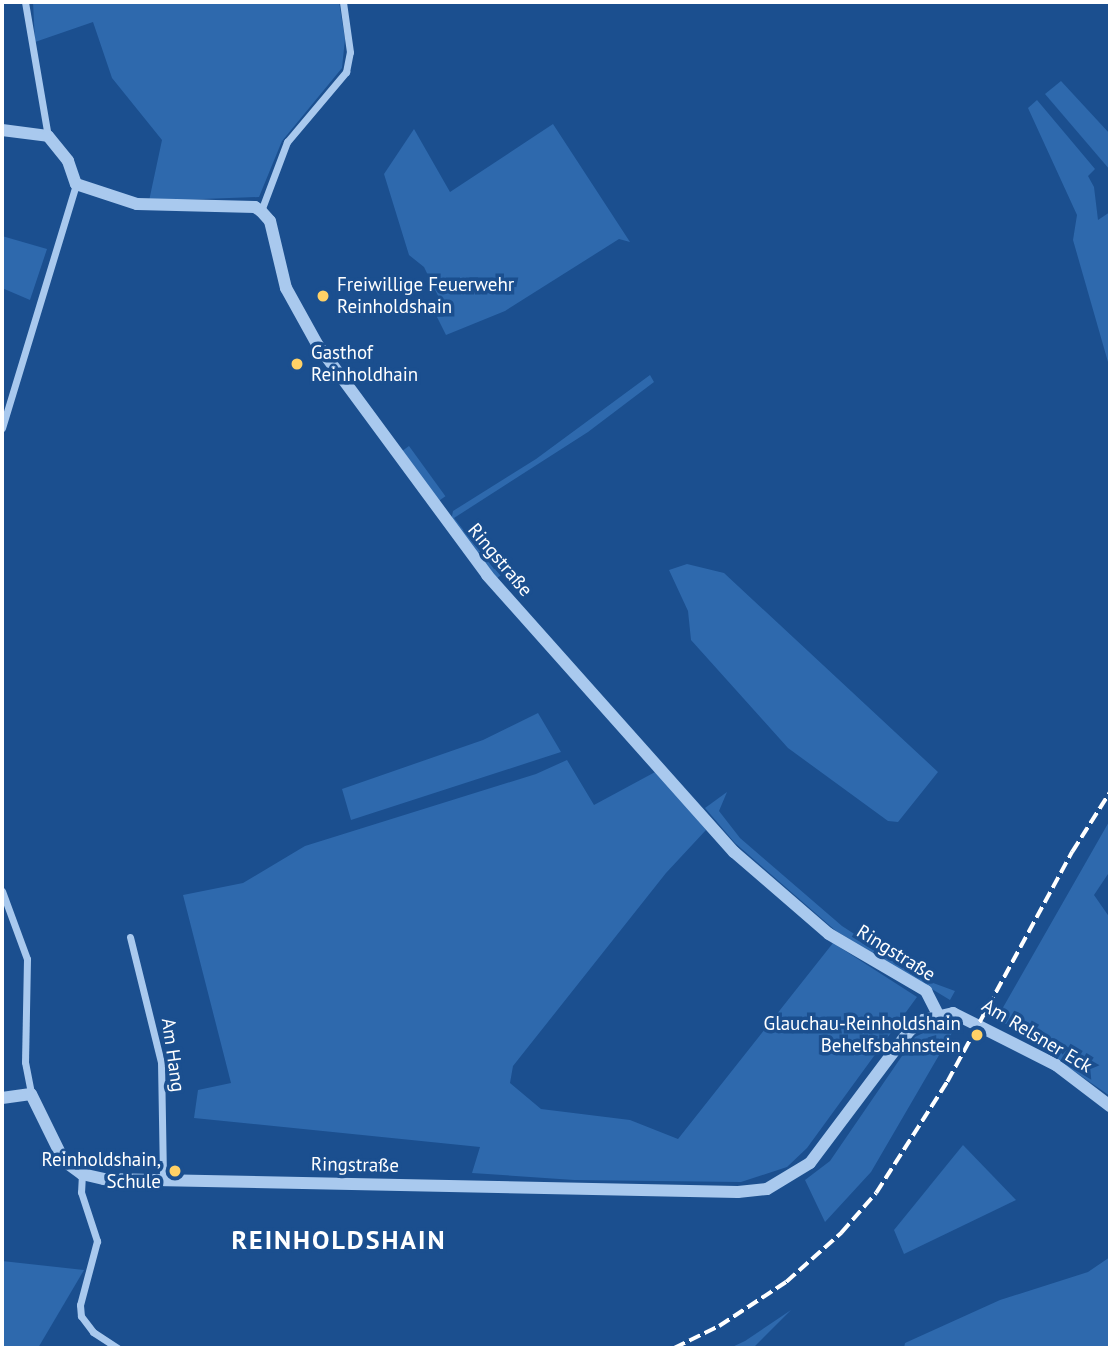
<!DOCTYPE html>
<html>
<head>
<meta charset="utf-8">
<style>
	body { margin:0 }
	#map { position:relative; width:1112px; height:1350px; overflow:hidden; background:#1b4f8f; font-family:"PT Sans",sans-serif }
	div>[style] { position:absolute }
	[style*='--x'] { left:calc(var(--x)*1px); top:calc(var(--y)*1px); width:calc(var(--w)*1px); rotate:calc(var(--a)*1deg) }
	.green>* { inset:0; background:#2e69ad; transform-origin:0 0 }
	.minor>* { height:7px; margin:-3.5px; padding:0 3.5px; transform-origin:3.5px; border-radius:3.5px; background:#a9c9ee }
	.tertiary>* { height:12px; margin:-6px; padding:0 6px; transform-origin:6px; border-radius:6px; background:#a9c9ee }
	.rail>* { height:3.5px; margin-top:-1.75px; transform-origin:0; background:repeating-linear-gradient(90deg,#fff 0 12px,transparent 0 17px) }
	.dots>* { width:19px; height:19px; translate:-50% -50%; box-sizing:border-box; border:4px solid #1b4f8f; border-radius:50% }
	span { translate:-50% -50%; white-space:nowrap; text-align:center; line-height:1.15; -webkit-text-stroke:7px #1b4f8f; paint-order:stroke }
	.poi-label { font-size:19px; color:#fff }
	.left { translate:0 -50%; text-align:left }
	.right { translate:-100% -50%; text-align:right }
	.street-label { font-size:19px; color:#fff }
	.district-label { font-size:26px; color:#fff; font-weight:700; letter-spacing:2px }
	.frame { position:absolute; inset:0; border:4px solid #fff; pointer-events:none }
</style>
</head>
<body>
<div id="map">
	<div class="green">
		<div style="clip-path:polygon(33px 2px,339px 2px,345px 39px,342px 68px,282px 141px,259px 197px,149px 201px,162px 140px,112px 78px,93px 22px,35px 42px)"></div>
		<div style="clip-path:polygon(1061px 81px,1110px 134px,1110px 170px,1045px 94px)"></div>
		<div style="clip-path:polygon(1037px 100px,1095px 169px,1088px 176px,1094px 187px,1098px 220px,1110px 212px,1110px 369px,1073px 240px,1077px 215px,1028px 108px)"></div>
		<div style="clip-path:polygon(553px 124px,630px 242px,619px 239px,505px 311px,446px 335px,437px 317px,442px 304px,424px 267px,409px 255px,384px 174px,414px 129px,450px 192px)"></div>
		<div style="clip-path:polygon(2px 236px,47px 249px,30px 300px,2px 288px)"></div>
		<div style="clip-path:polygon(650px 375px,654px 382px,588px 432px,454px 518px,494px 569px,507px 571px,497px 578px,451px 521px,453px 511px,536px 459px)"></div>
		<div style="left:409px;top:446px;width:62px;height:8px;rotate:54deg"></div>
		<div style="clip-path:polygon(687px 564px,724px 573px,938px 772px,898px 822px,888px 821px,788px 748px,691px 640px,688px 611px,669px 570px)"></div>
		<div style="clip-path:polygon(538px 713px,561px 752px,351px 820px,342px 789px,483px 740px)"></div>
		<div style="clip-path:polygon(567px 760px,594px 805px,657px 771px,706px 830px,666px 873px,513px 1066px,510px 1083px,541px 1109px,630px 1120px,678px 1139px,833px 943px,917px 997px,807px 1148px,787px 1167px,741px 1182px,574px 1180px,472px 1173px,480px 1147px,194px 1118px,198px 1090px,231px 1083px,183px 895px,243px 883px,305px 846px,536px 774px)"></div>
		<div style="clip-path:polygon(727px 792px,719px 811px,740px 838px,842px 926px,925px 980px,955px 991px,950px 1000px,836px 931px,735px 843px,705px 808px)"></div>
		<div style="clip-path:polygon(1110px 820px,1110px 871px,1094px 895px,1110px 918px,1110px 1096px,997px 1018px)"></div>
		<div style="clip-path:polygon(956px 1026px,871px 1172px,825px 1222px,805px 1180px,830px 1161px,915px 1037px,929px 1030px)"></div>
		<div style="clip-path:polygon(963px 1145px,1016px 1200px,904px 1254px,894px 1230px)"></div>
		<div style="clip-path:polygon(1110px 1257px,1110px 1348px,904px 1348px,905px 1343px,1000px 1300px,1088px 1272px)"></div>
		<div style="clip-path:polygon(2px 1261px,84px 1270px,38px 1348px,2px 1348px)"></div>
		<div style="clip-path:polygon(791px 1310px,753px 1348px,730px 1348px,745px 1341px)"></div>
	</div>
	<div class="minor">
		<div style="--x:25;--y:2;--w:136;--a:80.3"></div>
		<div style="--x:261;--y:211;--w:74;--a:-69.4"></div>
		<div style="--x:287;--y:142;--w:92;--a:-49.9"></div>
		<div style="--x:346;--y:72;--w:20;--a:-79"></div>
		<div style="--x:350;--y:52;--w:50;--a:-98"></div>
		<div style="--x:2;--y:428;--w:255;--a:-73.1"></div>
		<div style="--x:2;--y:891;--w:72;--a:69.8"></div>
		<div style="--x:27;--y:959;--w:103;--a:91.1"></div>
		<div style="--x:25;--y:1062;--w:33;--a:79"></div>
		<div style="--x:130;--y:937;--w:129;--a:76.1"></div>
		<div style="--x:161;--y:1062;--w:117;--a:89"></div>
		<div style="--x:82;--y:1174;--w:18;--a:93"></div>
		<div style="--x:81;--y:1192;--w:52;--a:71.9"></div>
		<div style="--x:97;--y:1241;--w:66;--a:104.9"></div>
		<div style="--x:80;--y:1305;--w:11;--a:85"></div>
		<div style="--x:81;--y:1316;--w:20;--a:53"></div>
		<div style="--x:93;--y:1332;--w:30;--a:33"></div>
	</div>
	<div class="tertiary">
		<div style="--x:2;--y:130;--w:46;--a:7.4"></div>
		<div style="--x:48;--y:136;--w:32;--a:51"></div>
		<div style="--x:68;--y:161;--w:24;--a:71"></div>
		<div style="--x:76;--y:184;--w:64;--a:18.2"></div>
		<div style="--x:137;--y:204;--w:118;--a:1.5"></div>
		<div style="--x:255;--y:207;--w:7;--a:34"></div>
		<div style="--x:261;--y:211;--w:13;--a:48"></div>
		<div style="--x:270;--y:221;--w:69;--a:76.6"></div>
		<div style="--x:286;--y:288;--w:64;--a:61"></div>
		<div style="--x:317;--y:344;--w:287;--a:53.6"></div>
		<div style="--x:487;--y:575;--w:371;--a:48.3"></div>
		<div style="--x:734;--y:852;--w:125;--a:40.8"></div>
		<div style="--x:829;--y:934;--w:113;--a:30.4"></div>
		<div style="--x:926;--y:991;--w:27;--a:63"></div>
		<div style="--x:2;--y:1098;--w:29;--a:-8"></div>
		<div style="--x:31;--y:1094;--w:75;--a:63.8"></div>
		<div style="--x:64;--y:1161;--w:22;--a:36"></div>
		<div style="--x:82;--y:1174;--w:23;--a:13"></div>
		<div style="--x:104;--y:1179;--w:634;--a:1.17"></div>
		<div style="--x:738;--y:1192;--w:29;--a:-6"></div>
		<div style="--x:767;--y:1189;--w:50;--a:-31.2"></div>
		<div style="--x:810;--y:1163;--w:165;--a:-53.1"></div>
		<div style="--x:909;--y:1031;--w:18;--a:-38"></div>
		<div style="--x:923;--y:1020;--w:31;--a:-13"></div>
		<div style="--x:953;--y:1013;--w:115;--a:26.8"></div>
		<div style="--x:1056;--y:1065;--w:68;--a:37.2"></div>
	</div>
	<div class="rail">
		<div style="--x:674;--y:1348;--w:50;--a:-26.1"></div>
		<div style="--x:719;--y:1326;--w:80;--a:-33.3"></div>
		<div style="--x:786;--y:1282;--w:74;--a:-41.7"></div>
		<div style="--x:841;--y:1233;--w:53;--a:-48.8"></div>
		<div style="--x:876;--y:1193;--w:132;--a:-57.4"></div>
		<div style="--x:947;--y:1082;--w:262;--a:-61.5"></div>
		<div style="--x:1072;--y:852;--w:71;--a:-57.7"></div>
	</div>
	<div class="dots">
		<div style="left:323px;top:296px;background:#ffd166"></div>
		<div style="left:297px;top:364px;background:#ffd166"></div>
		<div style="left:977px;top:1035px;background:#ffd166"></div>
		<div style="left:175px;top:1171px;background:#ffd166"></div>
	</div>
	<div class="poi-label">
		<span class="left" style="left:337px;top:296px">Freiwillige Feuerwehr<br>Reinholdshain</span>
		<span class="left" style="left:311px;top:364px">Gasthof<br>Reinholdhain</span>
		<span class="right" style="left:961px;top:1035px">Glauchau-Reinholdshain<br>Behelfsbahnstein</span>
		<span class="right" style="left:161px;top:1171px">Reinholdshain,<br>Schule</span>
	</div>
	<div class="street-label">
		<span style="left:500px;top:560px;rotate:50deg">Ringstraße</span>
		<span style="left:896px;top:953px;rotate:32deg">Ringstraße</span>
		<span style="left:1037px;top:1036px;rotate:31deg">Am Relsner Eck</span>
		<span style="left:173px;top:1055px;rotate:82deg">Am Hang</span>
		<span style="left:355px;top:1165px;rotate:1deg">Ringstraße</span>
	</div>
	<div class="district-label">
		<span style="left:339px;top:1240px">REINHOLDSHAIN</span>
	</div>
	<div class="frame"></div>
</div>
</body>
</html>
